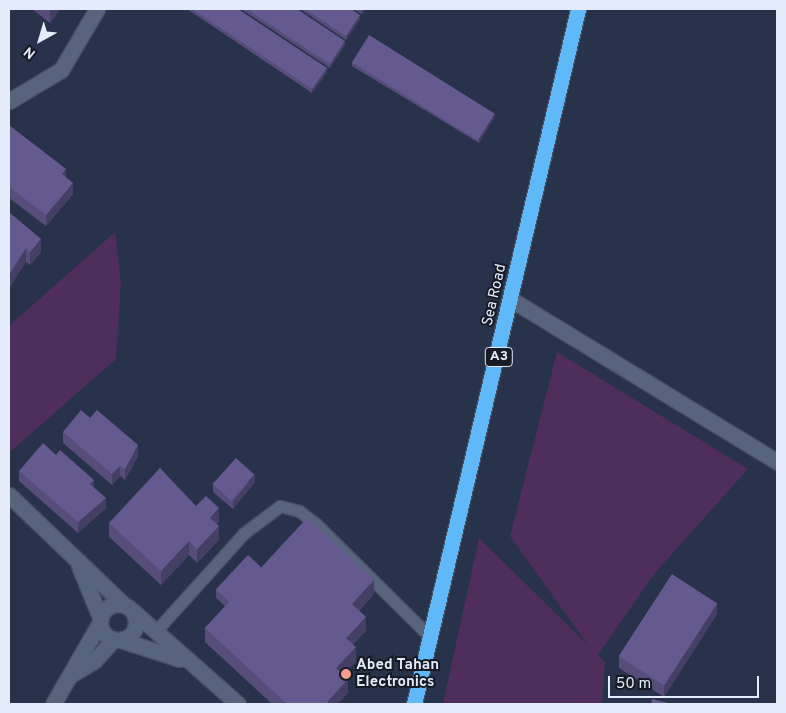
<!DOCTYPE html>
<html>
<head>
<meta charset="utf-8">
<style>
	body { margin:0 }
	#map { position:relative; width:786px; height:713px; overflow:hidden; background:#28324a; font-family:Overpass,sans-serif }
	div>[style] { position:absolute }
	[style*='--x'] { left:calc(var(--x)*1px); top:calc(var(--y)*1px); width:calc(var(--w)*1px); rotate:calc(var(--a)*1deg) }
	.green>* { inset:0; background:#4f2e5b }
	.roads { filter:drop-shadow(1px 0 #485064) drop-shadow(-1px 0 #485064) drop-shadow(0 1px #485064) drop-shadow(0 -1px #485064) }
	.lane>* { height:11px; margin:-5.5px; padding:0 5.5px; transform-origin:5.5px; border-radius:5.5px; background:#58637e }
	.street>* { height:15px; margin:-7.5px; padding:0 7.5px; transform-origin:7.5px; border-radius:7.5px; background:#58637e }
	.street>.ring { margin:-7.5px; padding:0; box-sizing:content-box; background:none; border:15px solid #58637e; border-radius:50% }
	.highway>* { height:15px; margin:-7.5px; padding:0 7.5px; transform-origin:7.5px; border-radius:7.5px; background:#5fb8f7 }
	.wall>* { inset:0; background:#564d7b }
	.shaded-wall>* { inset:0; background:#463f64 }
	.building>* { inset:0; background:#645a8f; transform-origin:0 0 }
	.dots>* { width:14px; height:14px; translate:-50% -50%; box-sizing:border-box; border:2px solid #161b25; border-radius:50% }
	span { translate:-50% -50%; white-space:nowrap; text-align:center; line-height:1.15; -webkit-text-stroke:4px #161b25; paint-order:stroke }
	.shield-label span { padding:1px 4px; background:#161b25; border:1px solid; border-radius:4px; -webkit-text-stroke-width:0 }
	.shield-label { font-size:14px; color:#e4ebfb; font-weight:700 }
	.street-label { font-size:15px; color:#e4ebfb }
	.poi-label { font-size:15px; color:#e4ebfb; font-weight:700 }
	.left { translate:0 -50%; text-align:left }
	.frame { position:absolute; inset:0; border:10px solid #e4ebfb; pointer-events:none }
	.north { position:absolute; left:15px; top:15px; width:50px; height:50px; -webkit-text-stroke:4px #161b25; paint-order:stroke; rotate:219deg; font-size:14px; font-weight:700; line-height:20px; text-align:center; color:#e4ebfb }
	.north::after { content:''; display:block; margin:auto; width:18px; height:22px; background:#e4ebfb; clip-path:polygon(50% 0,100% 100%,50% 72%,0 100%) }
	.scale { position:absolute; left:608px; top:676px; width:151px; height:22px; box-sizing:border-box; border:2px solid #e4ebfb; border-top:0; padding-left:6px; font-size:15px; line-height:18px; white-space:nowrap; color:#e4ebfb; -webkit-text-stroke:4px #161b25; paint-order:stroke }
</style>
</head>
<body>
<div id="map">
	<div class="green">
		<div style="clip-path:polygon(115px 232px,121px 282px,116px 359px,9px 453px,9px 326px)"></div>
		<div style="clip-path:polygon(557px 352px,748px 469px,654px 574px,598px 655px,605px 662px,602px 704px,443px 704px,479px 538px,588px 645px,510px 536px)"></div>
	</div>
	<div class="roads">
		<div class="lane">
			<div style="--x:155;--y:632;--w:133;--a:-48"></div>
			<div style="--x:244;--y:533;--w:45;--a:-36.9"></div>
			<div style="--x:280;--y:506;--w:20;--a:15"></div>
			<div style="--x:299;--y:511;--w:20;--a:37"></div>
			<div style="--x:315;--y:523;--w:162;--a:44.7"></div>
		</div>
		<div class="street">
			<div style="--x:9;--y:101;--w:61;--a:-30.8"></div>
			<div style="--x:61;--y:70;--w:71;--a:-59.5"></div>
			<div style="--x:512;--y:300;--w:311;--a:31.4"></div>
			<div style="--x:9;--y:495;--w:158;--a:43.7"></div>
			<div style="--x:79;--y:566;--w:55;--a:67.6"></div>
			<div class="ring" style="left:100px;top:604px;width:21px;height:21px"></div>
			<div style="--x:134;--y:612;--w:139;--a:41.5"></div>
			<div style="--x:121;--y:640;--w:62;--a:17.9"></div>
			<div style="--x:72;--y:674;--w:26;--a:-31"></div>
			<div style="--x:94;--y:661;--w:28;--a:-48"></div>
			<div style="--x:53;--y:704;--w:92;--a:-60.1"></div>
		</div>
		<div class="highway">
			<div style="--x:414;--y:704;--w:714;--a:-76.72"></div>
		</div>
	</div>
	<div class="wall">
		<div style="clip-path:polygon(32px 9px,60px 9px,50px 23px)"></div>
		<div style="clip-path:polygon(187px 9px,238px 9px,327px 72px,312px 93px)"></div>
		<div style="clip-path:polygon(241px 9px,297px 9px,345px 45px,330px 68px)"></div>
		<div style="clip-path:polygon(300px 9px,351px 9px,360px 19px,346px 40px)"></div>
		<div style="clip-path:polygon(353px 9px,365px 9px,362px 14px)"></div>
		<div style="clip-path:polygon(352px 62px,495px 116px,479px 143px,352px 66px)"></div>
		<div style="clip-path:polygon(9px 125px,66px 178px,73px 194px,46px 226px,9px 198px)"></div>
		<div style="clip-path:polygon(9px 212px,41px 252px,30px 265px,26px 262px)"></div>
		<div style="clip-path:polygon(63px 432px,138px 456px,125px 480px,120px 476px,112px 485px,63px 443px)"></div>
		<div style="clip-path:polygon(19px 471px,94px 488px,106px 508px,78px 533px,19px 481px)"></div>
		<div style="clip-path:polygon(255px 482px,233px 509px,213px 492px,213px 485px)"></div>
		<div style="clip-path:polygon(196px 506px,219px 522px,217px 524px,219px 540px,197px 563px,189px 555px,161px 585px,109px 537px,109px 523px)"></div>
		<div style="clip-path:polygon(261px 568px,374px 594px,359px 611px,366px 631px,353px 644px,356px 661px,343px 674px,348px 693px,337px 704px,272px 704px,205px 642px,205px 628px,225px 606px,216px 598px,216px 590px)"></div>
		<div style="clip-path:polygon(717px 614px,664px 697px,619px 668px,619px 657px)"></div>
	</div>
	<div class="shaded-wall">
		<div style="clip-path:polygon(50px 9px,60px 9px,50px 23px)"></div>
		<div style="clip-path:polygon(363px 9px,365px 9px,362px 14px,362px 11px)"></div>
		<div style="clip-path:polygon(360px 15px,360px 19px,346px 40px,346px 36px)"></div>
		<div style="clip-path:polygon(345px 41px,345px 45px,330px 68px,330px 64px)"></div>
		<div style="clip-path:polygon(327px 68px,327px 72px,312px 93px,312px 89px)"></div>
		<div style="clip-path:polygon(495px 113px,495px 116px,479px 143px,479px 139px)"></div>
		<div style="clip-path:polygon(66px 169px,66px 179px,62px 174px)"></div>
		<div style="clip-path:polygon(73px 183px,73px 194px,46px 226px,46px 215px)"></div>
		<div style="clip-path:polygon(41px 239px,41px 252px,30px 265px,30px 252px)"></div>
		<div style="clip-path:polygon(26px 248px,26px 262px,9px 289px,9px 275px)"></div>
		<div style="clip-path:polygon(138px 445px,138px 456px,125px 480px,125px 469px)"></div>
		<div style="clip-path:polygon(120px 466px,120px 476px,112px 485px,112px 474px)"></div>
		<div style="clip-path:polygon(255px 475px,255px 482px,233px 509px,233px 501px)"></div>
		<div style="clip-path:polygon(94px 480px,94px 491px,90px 484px)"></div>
		<div style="clip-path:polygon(106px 498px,106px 508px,78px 533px,78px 522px)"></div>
		<div style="clip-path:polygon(219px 508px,219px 522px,210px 532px,210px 518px)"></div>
		<div style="clip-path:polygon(219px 526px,219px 540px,197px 563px,197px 549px)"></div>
		<div style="clip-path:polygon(189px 541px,189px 555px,161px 585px,161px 571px)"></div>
		<div style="clip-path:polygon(374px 580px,374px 594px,352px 618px,352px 604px)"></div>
		<div style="clip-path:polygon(717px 603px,717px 614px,664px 697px,664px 686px)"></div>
		<div style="clip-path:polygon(366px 617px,366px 631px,346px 652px,346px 638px)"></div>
		<div style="clip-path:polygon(356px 647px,356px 661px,336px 682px,336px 668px)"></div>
		<div style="clip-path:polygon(348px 679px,348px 693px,337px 704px,327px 704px,327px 702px)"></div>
	</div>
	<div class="building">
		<div style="clip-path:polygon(192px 9px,238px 9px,327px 68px,312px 89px)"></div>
		<div style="clip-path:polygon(247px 9px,297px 9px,345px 41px,330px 64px)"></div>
		<div style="clip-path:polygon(305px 9px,351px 9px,360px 15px,346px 36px)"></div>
		<div style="left:369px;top:35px;width:148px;height:32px;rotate:32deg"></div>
		<div style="clip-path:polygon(9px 125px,66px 169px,62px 174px,73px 183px,46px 215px,9px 187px)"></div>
		<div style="clip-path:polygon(9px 212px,41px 239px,30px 252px,26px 248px,9px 275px)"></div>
		<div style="clip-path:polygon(81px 410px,90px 418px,97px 410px,138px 445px,125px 469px,120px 466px,112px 474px,63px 432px)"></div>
		<div style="clip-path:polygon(43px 443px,56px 455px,60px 450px,94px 480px,90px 484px,106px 498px,78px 522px,19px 471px)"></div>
		<div style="left:236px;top:458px;width:25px;height:35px;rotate:42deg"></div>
		<div style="clip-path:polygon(160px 468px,196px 506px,206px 496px,219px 508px,210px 518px,219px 526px,197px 549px,189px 541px,161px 571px,109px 523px)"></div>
		<div style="clip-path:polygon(307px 518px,374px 580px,352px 604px,366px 617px,346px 638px,356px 647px,336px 668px,348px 679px,327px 702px,330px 704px,287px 704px,205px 628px)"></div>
		<div style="left:248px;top:555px;width:18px;height:47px;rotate:43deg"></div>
		<div style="left:672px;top:574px;width:54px;height:98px;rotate:33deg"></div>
		<div style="clip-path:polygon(652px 699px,672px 704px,651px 704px)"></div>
	</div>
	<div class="dots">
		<div style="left:346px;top:674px;background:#f49d8d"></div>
	</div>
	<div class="shield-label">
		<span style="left:499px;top:357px">A3</span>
	</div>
	<div class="street-label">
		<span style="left:495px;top:295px;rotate:-77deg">Sea Road</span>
	</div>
	<div class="poi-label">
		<span class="left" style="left:356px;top:674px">Abed Tahan<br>Electronics</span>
	</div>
	<div class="frame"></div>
	<div class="north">N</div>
	<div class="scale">50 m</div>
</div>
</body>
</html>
